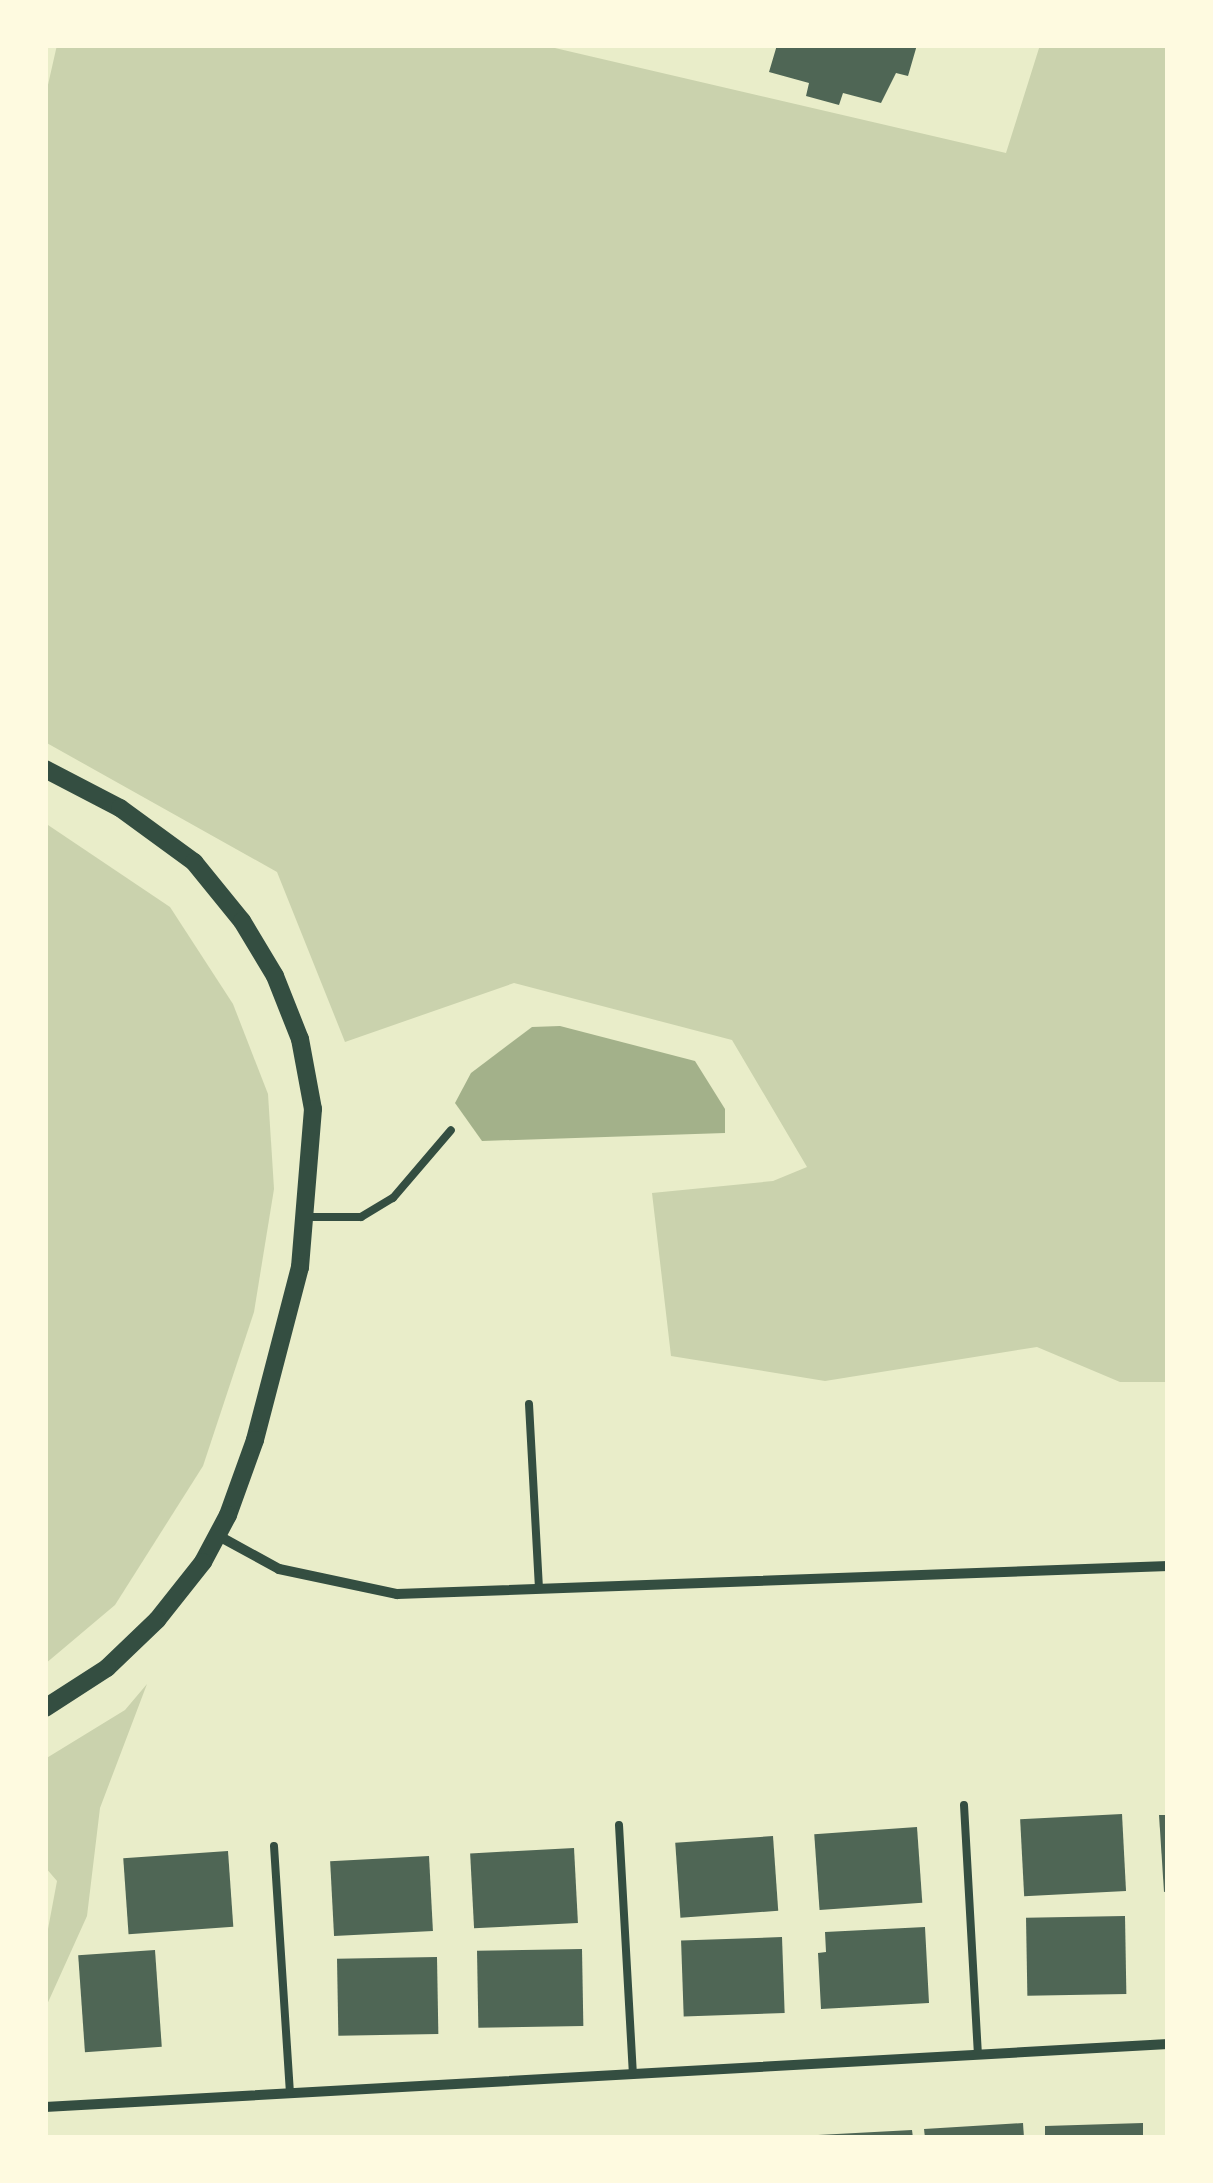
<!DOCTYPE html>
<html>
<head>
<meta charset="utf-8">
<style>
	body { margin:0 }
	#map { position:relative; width:1213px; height:2183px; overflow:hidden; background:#e9edc9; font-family:Poppins,sans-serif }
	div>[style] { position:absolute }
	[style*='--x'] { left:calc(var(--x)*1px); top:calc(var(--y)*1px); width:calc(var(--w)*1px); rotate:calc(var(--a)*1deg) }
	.green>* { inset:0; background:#cad2ad }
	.water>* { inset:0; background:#a3b18a }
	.building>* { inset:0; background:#4f6655; transform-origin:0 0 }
	.service>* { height:8px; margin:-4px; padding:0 4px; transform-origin:4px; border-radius:4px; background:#344e41 }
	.minor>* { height:10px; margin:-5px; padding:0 5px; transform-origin:5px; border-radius:5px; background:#344e41 }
	.tertiary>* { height:18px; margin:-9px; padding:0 9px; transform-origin:9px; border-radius:9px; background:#344e41 }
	span { translate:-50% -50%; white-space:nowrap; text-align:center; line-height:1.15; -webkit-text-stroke:9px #fefae0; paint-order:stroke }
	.frame { position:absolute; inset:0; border:48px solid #fefae0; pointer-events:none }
</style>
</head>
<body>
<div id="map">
	<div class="green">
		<div style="clip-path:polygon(57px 45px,542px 45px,1006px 153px,1040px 45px,1168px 45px,1168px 1382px,1120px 1382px,1037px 1347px,825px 1381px,671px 1356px,652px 1193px,773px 1181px,807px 1167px,732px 1040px,514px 983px,345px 1042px,277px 872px,45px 742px,45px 98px)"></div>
		<div style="clip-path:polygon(45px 823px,170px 907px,233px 1004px,268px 1094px,274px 1189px,254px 1312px,203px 1466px,115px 1605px,45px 1664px)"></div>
		<div style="clip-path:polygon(147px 1684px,100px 1808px,87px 1916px,45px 2009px,45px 1945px,57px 1881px,45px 1867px,45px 1759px,125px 1710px)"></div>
	</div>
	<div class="water">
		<div style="clip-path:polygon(560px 1026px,695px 1061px,725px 1109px,725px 1133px,482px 1141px,455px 1103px,471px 1073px,532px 1027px)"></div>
	</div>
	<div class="building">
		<div style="clip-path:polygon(777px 45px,917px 45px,908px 76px,896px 73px,881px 103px,843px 93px,839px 105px,806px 96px,809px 83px,769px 72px)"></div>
		<div style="left:1122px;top:1814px;width:77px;height:102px;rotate:87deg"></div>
		<div style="clip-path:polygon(1159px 1815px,1168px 1815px,1168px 1891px,1164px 1892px)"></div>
		<div style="left:917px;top:1827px;width:76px;height:103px;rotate:86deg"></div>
		<div style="left:773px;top:1836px;width:75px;height:98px;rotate:86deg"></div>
		<div style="left:574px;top:1848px;width:75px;height:104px;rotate:87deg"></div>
		<div style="left:228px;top:1851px;width:76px;height:105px;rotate:86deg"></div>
		<div style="left:429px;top:1856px;width:75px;height:99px;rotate:87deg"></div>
		<div style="left:1125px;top:1916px;width:78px;height:99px;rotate:89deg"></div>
		<div style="clip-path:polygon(925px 1927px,929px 2003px,821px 2009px,818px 1953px,826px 1952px,825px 1932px)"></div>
		<div style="left:782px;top:1937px;width:76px;height:101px;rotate:88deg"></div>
		<div style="left:582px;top:1949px;width:77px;height:105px;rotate:89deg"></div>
		<div style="left:155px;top:1950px;width:97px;height:77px;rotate:86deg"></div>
		<div style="left:437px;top:1957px;width:77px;height:100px;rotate:89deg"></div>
		<div style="clip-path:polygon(1023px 2123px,1024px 2138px,925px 2138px,924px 2129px)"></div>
		<div style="clip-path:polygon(1143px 2123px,1143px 2138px,1045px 2138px,1045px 2126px)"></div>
		<div style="clip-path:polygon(912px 2130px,913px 2138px,818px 2138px,818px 2135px)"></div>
	</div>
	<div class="service">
		<div style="--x:306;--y:1217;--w:55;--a:0"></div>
		<div style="--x:361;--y:1217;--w:37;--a:-31"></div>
		<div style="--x:393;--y:1198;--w:89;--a:-49.5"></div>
		<div style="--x:529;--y:1404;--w:185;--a:86.9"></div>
		<div style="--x:964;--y:1805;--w:250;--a:86.8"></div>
		<div style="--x:619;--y:1825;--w:248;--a:86.8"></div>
		<div style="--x:274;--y:1846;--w:247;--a:86.3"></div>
	</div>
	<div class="minor">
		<div style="--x:217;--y:1535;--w:71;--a:28.7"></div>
		<div style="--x:279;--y:1569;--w:121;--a:12"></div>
		<div style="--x:397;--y:1594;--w:772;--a:-2.08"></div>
		<div style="--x:45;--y:2107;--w:1125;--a:-3.21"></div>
	</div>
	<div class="tertiary">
		<div style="--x:45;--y:769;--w:85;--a:27.5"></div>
		<div style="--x:120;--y:808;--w:92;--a:36.1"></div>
		<div style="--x:194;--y:862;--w:76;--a:50.9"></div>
		<div style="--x:242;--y:921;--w:64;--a:59"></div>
		<div style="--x:275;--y:976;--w:68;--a:68.4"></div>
		<div style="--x:300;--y:1039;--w:71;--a:79.5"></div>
		<div style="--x:313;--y:1109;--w:159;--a:94.7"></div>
		<div style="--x:300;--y:1267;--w:179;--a:104.6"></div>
		<div style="--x:255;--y:1440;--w:80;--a:109.8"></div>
		<div style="--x:228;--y:1515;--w:53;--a:118"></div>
		<div style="--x:203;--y:1562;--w:74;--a:128.4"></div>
		<div style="--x:157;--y:1620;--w:69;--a:136.2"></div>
		<div style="--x:107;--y:1668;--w:74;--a:147.2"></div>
	</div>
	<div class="frame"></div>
</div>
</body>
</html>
